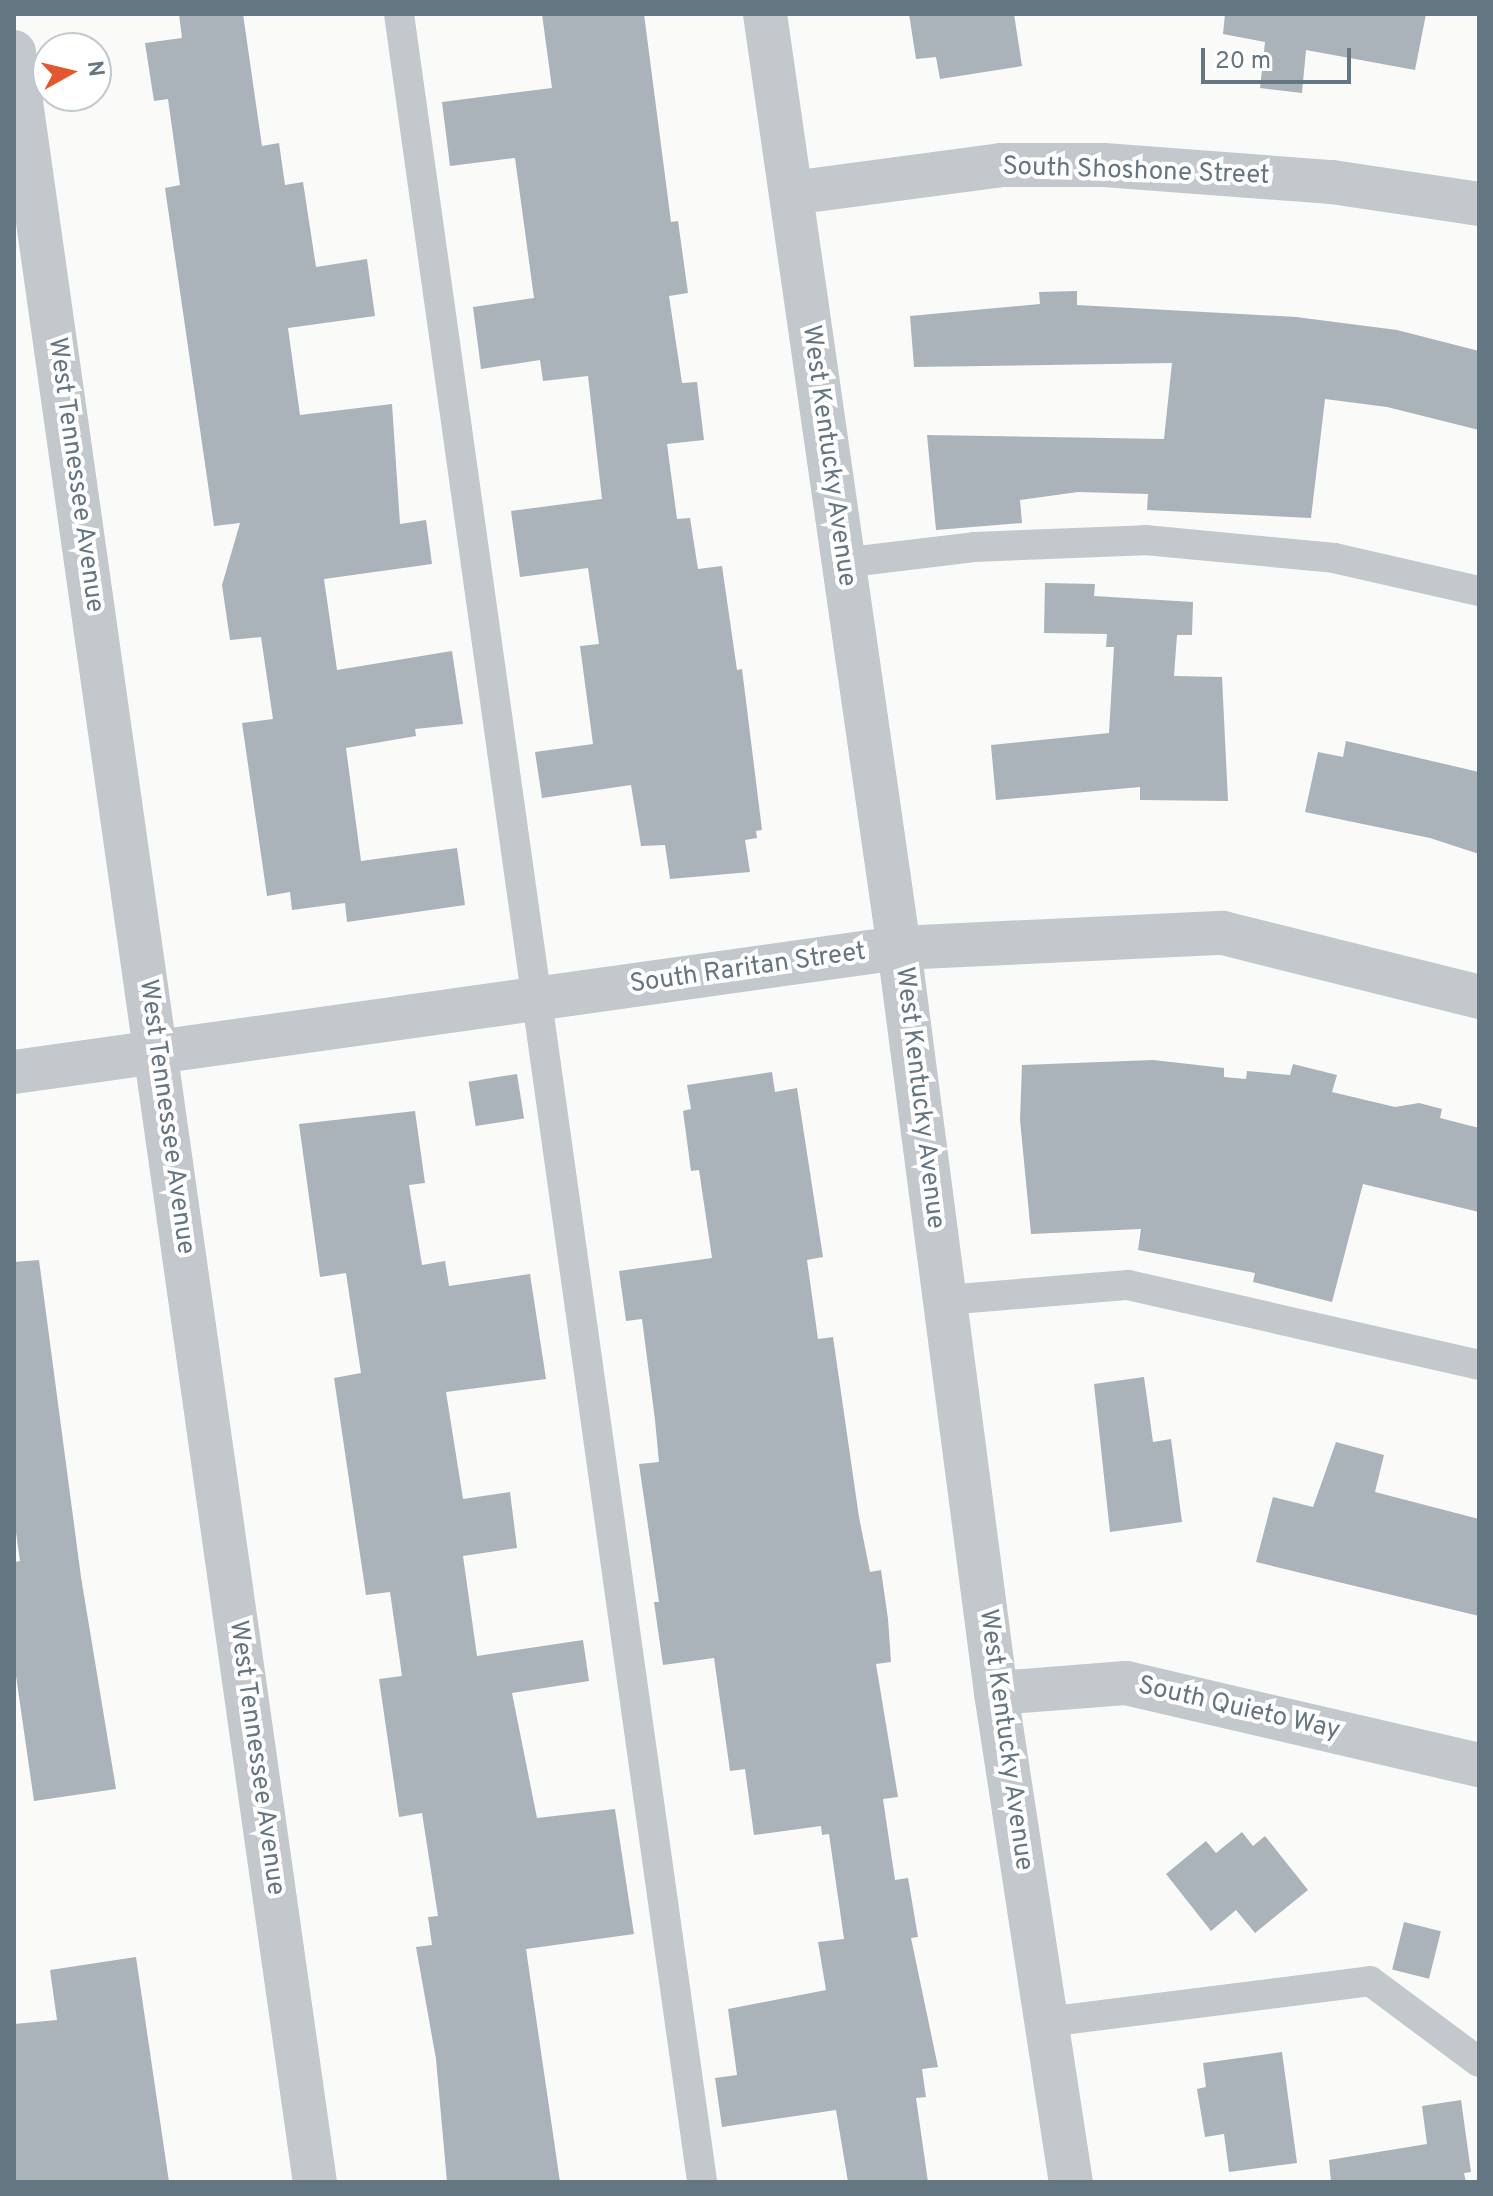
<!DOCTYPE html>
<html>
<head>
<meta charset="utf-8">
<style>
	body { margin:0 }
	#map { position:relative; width:1493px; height:2196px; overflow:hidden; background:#fafaf8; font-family:Overpass,sans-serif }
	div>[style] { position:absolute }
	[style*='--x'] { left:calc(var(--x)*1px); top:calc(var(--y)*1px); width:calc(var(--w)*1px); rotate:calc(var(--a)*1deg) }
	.building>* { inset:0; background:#aab3b9; transform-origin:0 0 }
	.service>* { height:30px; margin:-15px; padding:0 15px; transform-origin:15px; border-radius:15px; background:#c3c8cc }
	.minor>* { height:44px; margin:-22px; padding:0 22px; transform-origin:22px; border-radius:22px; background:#c3c8cc }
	span { translate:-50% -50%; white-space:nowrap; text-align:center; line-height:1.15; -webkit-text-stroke:8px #fff; paint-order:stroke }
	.street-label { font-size:26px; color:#657683 }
	.frame { position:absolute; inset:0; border:16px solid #657683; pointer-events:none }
	.north { position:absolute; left:32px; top:32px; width:80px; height:80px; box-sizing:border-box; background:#fff; border:2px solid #c1c8cd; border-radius:50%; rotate:82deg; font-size:22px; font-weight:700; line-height:32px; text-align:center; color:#657683 }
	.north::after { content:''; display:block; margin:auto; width:28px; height:36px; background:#e4572e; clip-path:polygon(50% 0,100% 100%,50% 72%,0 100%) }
	.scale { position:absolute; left:1201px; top:48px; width:150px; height:36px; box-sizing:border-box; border:4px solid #657683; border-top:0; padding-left:10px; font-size:24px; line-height:28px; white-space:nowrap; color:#657683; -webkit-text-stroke:6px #fff; paint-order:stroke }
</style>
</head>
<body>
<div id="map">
	<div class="building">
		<div style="clip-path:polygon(179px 14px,243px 14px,262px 146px,279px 143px,285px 185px,303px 182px,316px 267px,367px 259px,375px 316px,288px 328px,300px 415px,392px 404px,400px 524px,426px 520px,432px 564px,324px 579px,337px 670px,452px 651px,463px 724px,415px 729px,416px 736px,346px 748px,361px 861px,457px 848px,465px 905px,347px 922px,345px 903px,292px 910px,290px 892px,267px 896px,242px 723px,273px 719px,261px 637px,230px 640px,222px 585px,240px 523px,214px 526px,165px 188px,180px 185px,168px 99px,154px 101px,145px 43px,182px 38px)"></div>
		<div style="clip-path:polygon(542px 14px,644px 14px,671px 222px,678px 221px,688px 293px,669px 296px,682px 383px,697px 382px,704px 440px,667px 444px,677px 519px,690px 518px,698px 569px,722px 566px,737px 670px,742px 669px,762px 830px,756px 831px,757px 838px,745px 840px,750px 872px,670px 879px,665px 845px,641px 846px,631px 785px,542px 798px,535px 752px,593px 744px,580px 646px,599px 644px,588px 568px,520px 577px,511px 511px,602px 499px,588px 376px,543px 381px,540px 360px,481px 369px,473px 307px,534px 298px,515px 158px,450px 166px,442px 102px,552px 88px)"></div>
		<div style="clip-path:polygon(909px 14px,1014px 14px,1022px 66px,940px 79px,936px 57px,916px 59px)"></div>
		<div style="clip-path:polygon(1225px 14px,1426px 14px,1415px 70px,1306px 50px,1302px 93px,1260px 88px,1265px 42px,1223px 34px)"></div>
		<div style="clip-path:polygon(1077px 291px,1077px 305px,1296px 317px,1397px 330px,1479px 351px,1479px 430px,1387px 407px,1325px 399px,1311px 518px,1147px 510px,1148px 494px,1078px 492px,1020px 500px,1022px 523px,936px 530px,927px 435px,1164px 439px,1172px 363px,914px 367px,910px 316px,1040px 304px,1039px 292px)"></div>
		<div style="clip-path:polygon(1045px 583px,1095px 584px,1094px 596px,1193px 602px,1192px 635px,1177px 635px,1174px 676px,1222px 677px,1228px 801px,1140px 800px,1140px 787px,996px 800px,991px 745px,1109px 733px,1114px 647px,1106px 647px,1107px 634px,1044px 633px)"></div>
		<div style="clip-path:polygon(1346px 741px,1479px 772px,1479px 854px,1430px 838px,1305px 812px,1318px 752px,1343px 757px)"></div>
		<div style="clip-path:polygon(1153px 1060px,1224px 1068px,1224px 1077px,1246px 1079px,1247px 1071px,1290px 1075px,1293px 1064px,1337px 1075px,1332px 1092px,1395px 1107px,1419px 1103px,1442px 1109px,1440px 1118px,1479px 1128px,1479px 1212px,1363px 1184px,1332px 1302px,1253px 1282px,1255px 1273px,1138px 1250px,1141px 1229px,1031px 1234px,1020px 1120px,1022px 1065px)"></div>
		<div style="clip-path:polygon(772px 1072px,775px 1092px,797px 1088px,823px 1257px,807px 1260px,818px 1339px,833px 1337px,859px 1517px,870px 1572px,881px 1570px,888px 1619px,891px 1662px,876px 1664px,898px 1797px,883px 1799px,895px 1880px,908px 1878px,918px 1937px,911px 1938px,938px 2067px,922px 2069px,926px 2097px,916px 2098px,928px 2182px,848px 2182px,836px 2110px,722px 2127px,715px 2078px,737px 2075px,728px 2009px,826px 1990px,818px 1942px,844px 1939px,829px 1834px,822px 1835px,821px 1826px,754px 1835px,745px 1769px,730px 1771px,714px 1658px,663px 1665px,654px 1602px,659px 1602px,639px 1464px,659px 1462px,655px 1420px,642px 1319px,626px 1321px,619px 1271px,712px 1258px,699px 1170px,691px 1171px,683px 1111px,691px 1109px,687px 1085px)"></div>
		<div style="left:517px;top:1074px;width:45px;height:49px;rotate:81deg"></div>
		<div style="clip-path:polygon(415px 1111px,425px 1183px,409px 1185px,422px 1265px,445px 1261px,449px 1286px,530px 1274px,546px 1379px,446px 1392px,463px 1499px,510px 1492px,517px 1548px,463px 1556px,477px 1656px,583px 1640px,589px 1681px,512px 1693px,537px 1818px,615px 1809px,634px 1934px,526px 1949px,560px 2182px,447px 2182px,436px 2059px,416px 1947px,432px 1945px,428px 1917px,438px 1916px,422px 1813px,399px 1817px,379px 1679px,402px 1676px,390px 1592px,366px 1595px,334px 1378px,361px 1373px,346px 1273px,320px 1277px,299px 1124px)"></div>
		<div style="clip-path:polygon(39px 1260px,81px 1577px,116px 1789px,34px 1801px,14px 1662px,14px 1562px,20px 1561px,14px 1518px,14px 1262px)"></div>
		<div style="clip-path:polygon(1144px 1377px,1153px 1442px,1171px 1439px,1182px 1522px,1110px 1532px,1094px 1384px)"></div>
		<div style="clip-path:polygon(1336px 1442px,1384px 1455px,1375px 1492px,1479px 1519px,1479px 1616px,1256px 1562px,1273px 1497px,1313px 1507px)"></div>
		<div style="clip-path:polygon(1242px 1832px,1253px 1846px,1265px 1836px,1308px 1890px,1255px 1933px,1236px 1910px,1211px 1931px,1166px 1874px,1206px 1841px,1216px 1853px)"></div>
		<div style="left:1404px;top:1922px;width:38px;height:49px;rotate:14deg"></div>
		<div style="clip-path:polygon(136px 1957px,169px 2182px,14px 2182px,14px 2024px,57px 2020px,50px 1970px)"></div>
		<div style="clip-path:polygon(1282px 2052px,1297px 2163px,1229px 2172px,1224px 2134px,1205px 2137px,1197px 2089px,1206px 2087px,1203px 2063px)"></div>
		<div style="clip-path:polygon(1461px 2100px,1471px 2172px,1464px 2173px,1466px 2182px,1331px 2182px,1329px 2160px,1427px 2144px,1422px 2106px)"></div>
	</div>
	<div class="service">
		<div style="--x:399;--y:14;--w:2189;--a:82.04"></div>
		<div style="--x:842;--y:563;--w:133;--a:-6.9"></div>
		<div style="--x:974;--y:547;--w:171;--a:-2.3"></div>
		<div style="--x:1145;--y:540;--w:190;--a:5.4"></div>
		<div style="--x:1334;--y:558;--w:149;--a:12.8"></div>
		<div style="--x:945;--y:1300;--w:184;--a:-4.7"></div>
		<div style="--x:1128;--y:1285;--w:360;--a:12.8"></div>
		<div style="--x:1047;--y:2022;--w:326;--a:-7.2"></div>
		<div style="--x:1370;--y:1981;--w:136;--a:36.6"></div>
	</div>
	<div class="minor">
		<div style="--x:765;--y:14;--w:944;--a:81.84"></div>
		<div style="--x:899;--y:948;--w:751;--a:82.58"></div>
		<div style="--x:996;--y:1693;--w:495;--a:81.3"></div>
		<div style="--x:14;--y:52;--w:2151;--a:81.96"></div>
		<div style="--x:792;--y:193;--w:211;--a:-7.6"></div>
		<div style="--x:1001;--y:165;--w:103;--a:0"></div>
		<div style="--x:1104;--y:165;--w:229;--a:4.3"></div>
		<div style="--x:1332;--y:182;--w:149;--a:8.5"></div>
		<div style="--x:14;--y:1072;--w:894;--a:-7.98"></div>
		<div style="--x:899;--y:948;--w:324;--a:-2.7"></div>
		<div style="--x:1223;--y:933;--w:264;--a:14"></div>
		<div style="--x:996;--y:1693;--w:130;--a:-4.4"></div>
		<div style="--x:1126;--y:1683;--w:362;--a:13.1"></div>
	</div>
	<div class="street-label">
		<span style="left:1136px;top:172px;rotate:2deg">South Shoshone Street</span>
		<span style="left:828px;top:456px;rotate:82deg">West Kentucky Avenue</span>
		<span style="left:75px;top:475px;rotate:82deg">West Tennessee Avenue</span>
		<span style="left:748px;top:969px;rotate:-8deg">South Raritan Street</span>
		<span style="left:919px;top:1098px;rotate:83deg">West Kentucky Avenue</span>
		<span style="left:166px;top:1117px;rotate:82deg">West Tennessee Avenue</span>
		<span style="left:1239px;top:1709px;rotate:13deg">South Quieto Way</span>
		<span style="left:1005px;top:1740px;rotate:82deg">West Kentucky Avenue</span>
		<span style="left:256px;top:1758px;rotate:82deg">West Tennessee Avenue</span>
	</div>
	<div class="frame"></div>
	<div class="north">N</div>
	<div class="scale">20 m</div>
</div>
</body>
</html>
